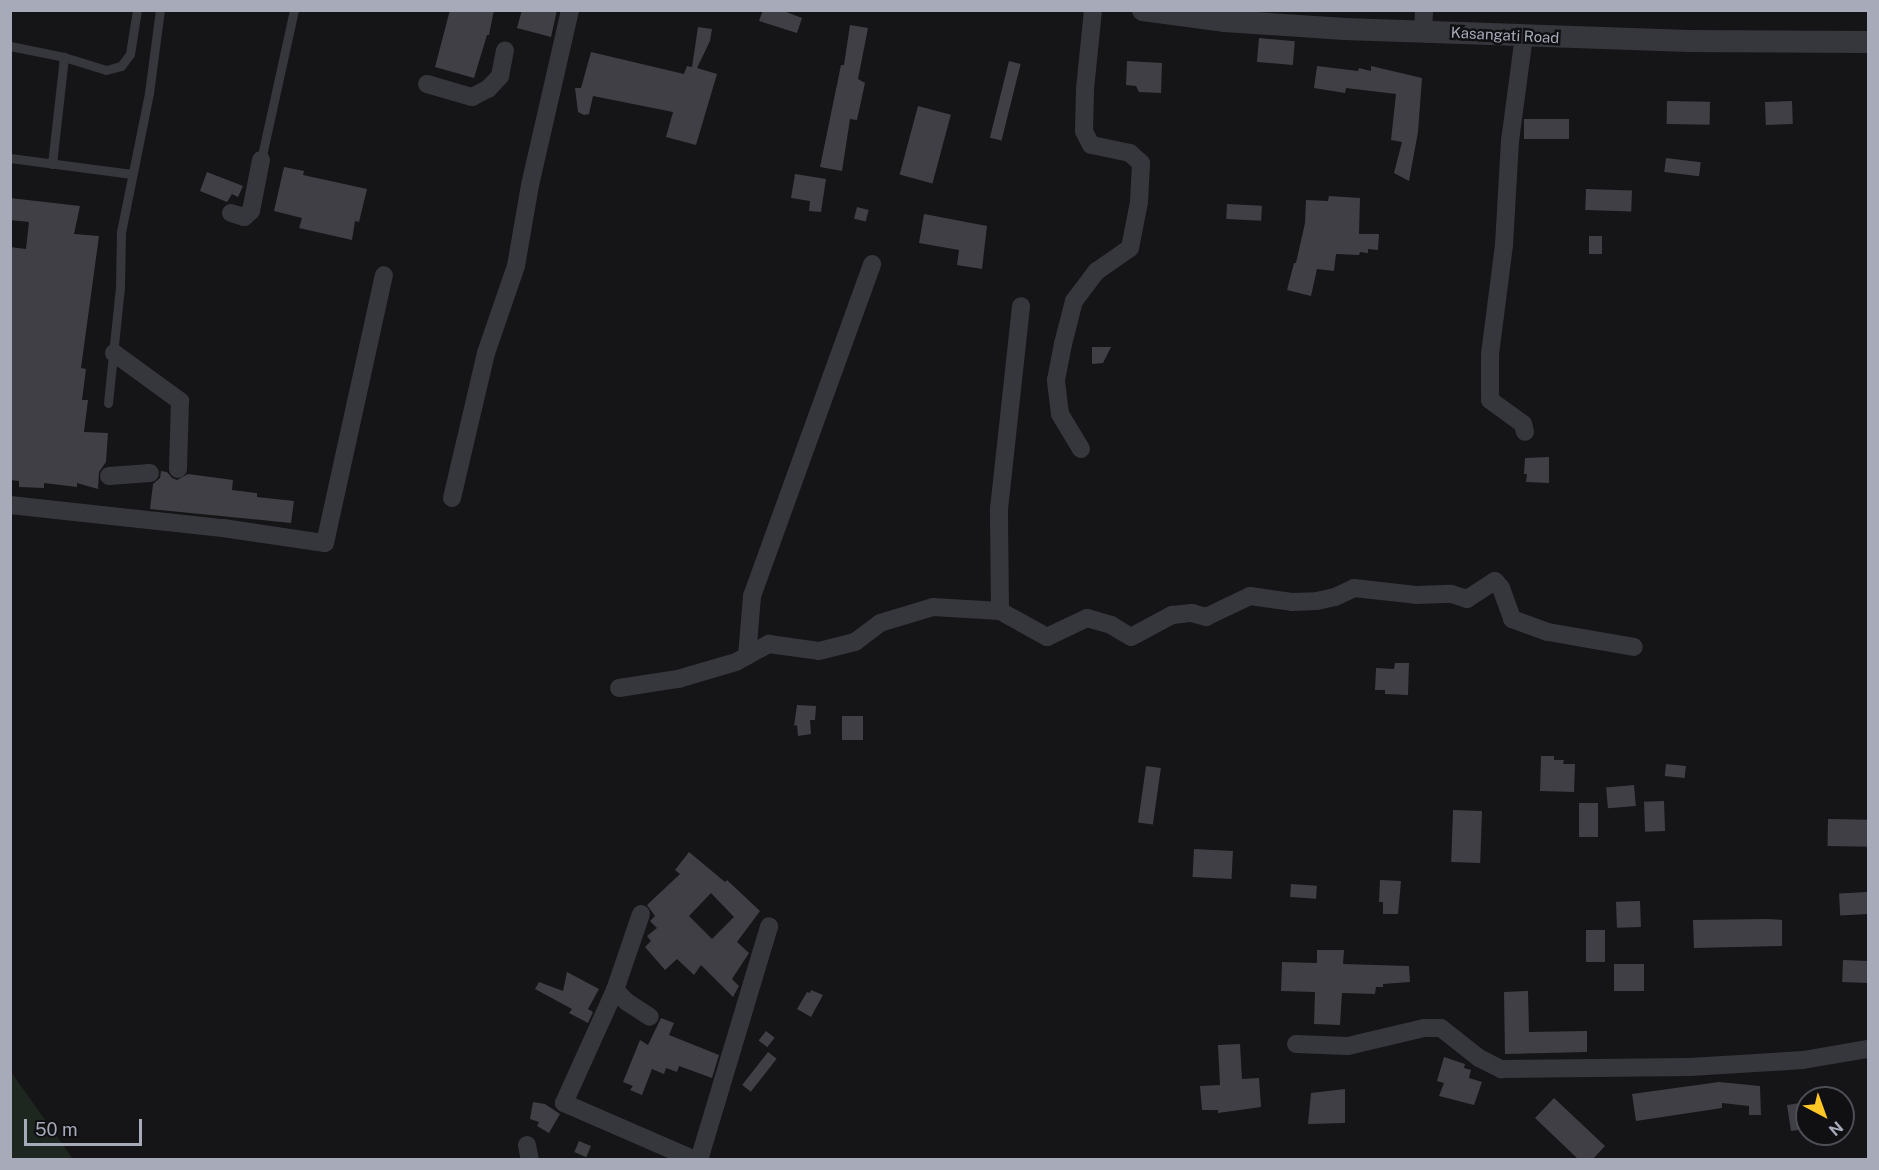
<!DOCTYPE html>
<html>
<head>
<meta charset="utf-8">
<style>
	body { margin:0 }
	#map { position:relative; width:1879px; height:1170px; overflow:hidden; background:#151518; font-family:"Public Sans",sans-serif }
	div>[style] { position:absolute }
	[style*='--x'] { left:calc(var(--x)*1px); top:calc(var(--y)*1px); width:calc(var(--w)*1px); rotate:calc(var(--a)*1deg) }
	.green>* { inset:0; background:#1d261f }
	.building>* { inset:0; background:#3f3f45; transform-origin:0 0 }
	.service>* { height:9px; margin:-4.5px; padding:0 4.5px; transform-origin:4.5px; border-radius:4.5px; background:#36373d }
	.minor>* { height:18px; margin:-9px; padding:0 9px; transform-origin:9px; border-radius:9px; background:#36373d }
	.tertiary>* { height:22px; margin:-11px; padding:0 11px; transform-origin:11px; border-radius:11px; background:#36373d }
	span { translate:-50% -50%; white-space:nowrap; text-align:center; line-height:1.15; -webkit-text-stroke:5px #101013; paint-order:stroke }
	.street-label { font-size:15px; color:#a6aab9 }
	.frame { position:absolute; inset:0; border:12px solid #a6aab9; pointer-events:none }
	.north { position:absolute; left:1795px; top:1086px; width:60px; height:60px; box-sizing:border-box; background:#101013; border:2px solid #4c4e55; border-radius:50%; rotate:139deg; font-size:16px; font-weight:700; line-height:24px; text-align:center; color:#a6aab9 }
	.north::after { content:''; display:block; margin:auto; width:21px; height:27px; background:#ffc626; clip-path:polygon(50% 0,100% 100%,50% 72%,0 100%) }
	.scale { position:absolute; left:24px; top:1119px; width:118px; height:27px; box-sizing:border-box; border:3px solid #a6aab9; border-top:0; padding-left:8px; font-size:18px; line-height:21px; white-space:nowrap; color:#a6aab9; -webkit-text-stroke:4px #101013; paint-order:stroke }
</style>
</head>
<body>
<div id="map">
	<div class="green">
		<div style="clip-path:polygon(11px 1072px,73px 1159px,11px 1159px)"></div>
	</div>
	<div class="building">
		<div style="clip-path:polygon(450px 10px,494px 10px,489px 35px,487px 35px,474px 78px,435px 67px)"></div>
		<div style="clip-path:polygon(522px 10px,557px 10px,551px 37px,517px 28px)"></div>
		<div style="clip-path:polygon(763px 10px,781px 10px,802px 18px,797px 33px,759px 21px)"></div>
		<div style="clip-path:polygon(850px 25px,868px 28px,858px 79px,865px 83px,857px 120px,850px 119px,842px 171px,820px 167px,841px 65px,844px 65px)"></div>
		<div style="clip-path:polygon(698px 27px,712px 29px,710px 41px,697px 68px,717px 74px,696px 145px,666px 137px,673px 112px,593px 96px,589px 114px,584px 115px,578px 112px,575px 88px,581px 88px,591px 52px,684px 74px,687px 66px,692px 67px)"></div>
		<div style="left:1259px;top:38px;width:36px;height:24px;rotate:5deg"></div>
		<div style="left:1009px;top:61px;width:12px;height:79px;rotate:14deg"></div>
		<div style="clip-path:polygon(1127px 61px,1162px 63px,1161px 93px,1139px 92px,1136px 86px,1126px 85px)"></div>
		<div style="clip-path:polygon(1317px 66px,1358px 71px,1359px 68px,1371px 71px,1371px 66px,1422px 78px,1418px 132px,1409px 181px,1394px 173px,1402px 142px,1391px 140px,1396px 94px,1346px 88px,1345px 93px,1314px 88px)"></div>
		<div style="left:1667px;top:101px;width:43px;height:23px;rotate:1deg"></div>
		<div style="left:1792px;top:101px;width:23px;height:27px;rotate:88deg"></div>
		<div style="left:918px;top:106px;width:34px;height:71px;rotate:15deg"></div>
		<div style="left:1524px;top:119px;width:45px;height:20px"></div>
		<div style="left:1666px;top:158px;width:35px;height:14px;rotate:7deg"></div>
		<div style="clip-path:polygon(284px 167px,304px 171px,303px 175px,367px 189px,359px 222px,355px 221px,352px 240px,299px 228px,302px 218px,274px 211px)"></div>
		<div style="clip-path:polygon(207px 172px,243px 186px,238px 197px,232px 194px,227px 202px,200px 191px)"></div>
		<div style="clip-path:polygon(795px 174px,826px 179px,821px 212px,809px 211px,810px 201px,791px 198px)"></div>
		<div style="left:1586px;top:189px;width:46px;height:21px;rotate:2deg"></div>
		<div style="clip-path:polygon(1329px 196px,1360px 198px,1359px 234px,1379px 234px,1378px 250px,1368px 249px,1368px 253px,1360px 252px,1359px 255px,1336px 254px,1334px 271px,1317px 269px,1311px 296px,1287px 290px,1294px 263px,1296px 263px,1305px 223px,1306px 200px,1328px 201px)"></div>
		<div style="clip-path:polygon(10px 198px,80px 206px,74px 234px,99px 236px,81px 368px,86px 369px,82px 400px,88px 400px,84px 432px,108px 433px,106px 462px,99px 472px,98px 489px,77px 483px,77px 487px,44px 483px,44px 488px,19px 487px,19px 481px,10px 480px,10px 247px,26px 249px,29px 222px,10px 220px)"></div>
		<div style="left:1227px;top:204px;width:35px;height:15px;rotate:3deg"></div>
		<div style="left:857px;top:207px;width:12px;height:12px;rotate:14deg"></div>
		<div style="clip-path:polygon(924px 214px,987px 226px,982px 269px,957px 265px,959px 250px,919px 243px)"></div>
		<div style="left:1589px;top:236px;width:13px;height:18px"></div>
		<div style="clip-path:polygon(1092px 347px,1111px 347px,1103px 363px,1092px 364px)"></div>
		<div style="clip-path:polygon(1549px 457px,1549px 483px,1526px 482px,1527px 474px,1524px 474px,1525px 458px)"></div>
		<div style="clip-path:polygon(161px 471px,167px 472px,172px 478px,177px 480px,188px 474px,233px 480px,232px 490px,257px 493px,257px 497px,294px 501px,291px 523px,150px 509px,153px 484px,160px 478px)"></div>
		<div style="clip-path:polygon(1395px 663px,1409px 663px,1408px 695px,1385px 694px,1385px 690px,1375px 690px,1376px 668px,1394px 669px)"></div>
		<div style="clip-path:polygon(797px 705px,816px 706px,815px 720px,810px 720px,811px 734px,798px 736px,797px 725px,794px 726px)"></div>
		<div style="left:842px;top:716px;width:21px;height:24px"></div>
		<div style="clip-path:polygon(1541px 756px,1554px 756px,1554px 760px,1564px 760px,1563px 764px,1575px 764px,1574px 792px,1540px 791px)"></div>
		<div style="left:1666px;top:764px;width:20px;height:12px;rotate:6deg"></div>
		<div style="left:1146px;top:766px;width:15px;height:57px;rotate:8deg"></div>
		<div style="left:1634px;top:785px;width:21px;height:28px;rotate:85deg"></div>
		<div style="left:1664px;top:801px;width:30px;height:20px;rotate:88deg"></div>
		<div style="left:1579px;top:803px;width:19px;height:34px"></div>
		<div style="left:1482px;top:811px;width:52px;height:29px;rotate:92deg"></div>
		<div style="left:1828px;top:819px;width:41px;height:27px;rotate:1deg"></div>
		<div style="left:1194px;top:849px;width:39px;height:28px;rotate:3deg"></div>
		<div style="clip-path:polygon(evenodd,689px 852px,725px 882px,727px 880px,760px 911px,737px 942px,749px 953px,732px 979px,739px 986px,733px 997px,701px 965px,694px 975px,677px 959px,665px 970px,645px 947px,651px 941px,647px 936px,657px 928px,650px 921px,655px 916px,647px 905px,680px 874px,675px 870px,689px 852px,711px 893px,734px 917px,712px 939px,689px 916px,711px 893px)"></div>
		<div style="clip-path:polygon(1380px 880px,1401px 881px,1398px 914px,1383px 914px,1383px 902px,1379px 902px)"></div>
		<div style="left:1291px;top:884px;width:26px;height:13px;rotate:4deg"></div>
		<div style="left:1867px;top:892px;width:22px;height:28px;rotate:87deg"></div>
		<div style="left:1640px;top:901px;width:26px;height:24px;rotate:88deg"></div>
		<div style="clip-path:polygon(1768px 919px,1782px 920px,1782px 946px,1694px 948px,1693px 920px)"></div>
		<div style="left:1605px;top:930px;width:32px;height:19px;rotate:90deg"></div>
		<div style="clip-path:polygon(1317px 950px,1344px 950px,1343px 964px,1409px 966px,1410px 982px,1383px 984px,1383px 987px,1376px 987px,1375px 994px,1342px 993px,1340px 1025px,1314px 1024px,1315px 992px,1281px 991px,1282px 962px,1317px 963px)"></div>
		<div style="left:1843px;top:960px;width:26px;height:22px;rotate:2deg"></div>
		<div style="left:1614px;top:964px;width:30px;height:27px"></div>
		<div style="clip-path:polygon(567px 972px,599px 989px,588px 1009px,593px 1012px,588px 1023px,569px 1013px,572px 1009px,535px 989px,539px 982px,563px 991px)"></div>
		<div style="clip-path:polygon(811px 990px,823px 995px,811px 1017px,797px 1009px,807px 992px,810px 993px)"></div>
		<div style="clip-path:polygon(1528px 991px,1529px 1032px,1587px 1031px,1587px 1052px,1505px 1054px,1504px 992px)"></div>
		<div style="clip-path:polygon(661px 1018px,674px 1023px,669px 1035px,719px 1055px,712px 1078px,679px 1066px,677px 1072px,666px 1068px,664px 1074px,652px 1069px,642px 1095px,630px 1090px,633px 1086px,623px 1082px,640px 1040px,648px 1045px)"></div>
		<div style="left:766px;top:1031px;width:11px;height:12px;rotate:38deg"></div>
		<div style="clip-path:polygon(1240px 1044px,1242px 1079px,1259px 1078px,1261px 1107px,1218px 1113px,1218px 1110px,1202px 1110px,1200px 1086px,1220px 1085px,1218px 1045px)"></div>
		<div style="left:768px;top:1052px;width:11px;height:42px;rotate:38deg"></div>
		<div style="clip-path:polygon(1444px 1057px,1465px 1064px,1464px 1068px,1471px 1070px,1469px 1078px,1482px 1082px,1474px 1105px,1439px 1096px,1444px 1083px,1437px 1081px)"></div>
		<div style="clip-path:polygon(1719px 1082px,1760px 1086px,1761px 1115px,1749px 1115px,1749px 1106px,1722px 1103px,1722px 1108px,1636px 1121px,1632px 1094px)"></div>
		<div style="clip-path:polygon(1345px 1089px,1345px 1123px,1308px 1124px,1311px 1093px)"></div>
		<div style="clip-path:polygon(1554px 1098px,1605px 1146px,1592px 1160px,1579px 1160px,1535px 1118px)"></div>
		<div style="clip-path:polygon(533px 1102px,545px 1104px,560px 1114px,549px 1133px,537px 1126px,539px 1122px,530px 1119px)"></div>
		<div style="clip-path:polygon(1807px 1102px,1807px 1129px,1791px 1131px,1787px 1105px)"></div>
		<div style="left:579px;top:1141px;width:13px;height:12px;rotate:23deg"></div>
	</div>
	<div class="service">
		<div style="--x:10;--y:46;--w:55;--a:11.5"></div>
		<div style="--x:64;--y:57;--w:44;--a:17.2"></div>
		<div style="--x:106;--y:70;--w:16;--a:-15"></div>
		<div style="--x:121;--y:66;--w:15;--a:-53"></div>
		<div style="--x:130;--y:54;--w:45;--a:-81"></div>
		<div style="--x:10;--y:158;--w:123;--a:7.5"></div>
		<div style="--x:261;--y:160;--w:154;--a:-77.6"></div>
		<div style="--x:52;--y:164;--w:108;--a:-83.6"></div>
		<div style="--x:108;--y:403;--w:117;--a:-84.1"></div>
		<div style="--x:120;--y:287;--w:55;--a:-89"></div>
		<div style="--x:121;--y:232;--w:142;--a:-78.6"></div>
		<div style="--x:149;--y:93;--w:84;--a:-82.5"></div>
	</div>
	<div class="minor">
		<div style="--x:1423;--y:31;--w:21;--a:-87"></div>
		<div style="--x:1524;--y:36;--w:106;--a:97.6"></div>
		<div style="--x:1510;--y:141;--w:104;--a:93.3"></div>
		<div style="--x:1504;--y:245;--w:110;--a:97.3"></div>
		<div style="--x:1490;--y:354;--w:46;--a:90"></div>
		<div style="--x:1490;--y:400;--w:41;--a:36"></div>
		<div style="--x:1523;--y:424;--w:8;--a:76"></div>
		<div style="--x:427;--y:84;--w:47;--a:16.1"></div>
		<div style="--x:472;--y:97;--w:18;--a:-27"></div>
		<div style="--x:488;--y:89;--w:18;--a:-47"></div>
		<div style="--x:500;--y:76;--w:26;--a:-79"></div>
		<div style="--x:231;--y:213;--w:14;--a:17"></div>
		<div style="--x:244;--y:217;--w:9;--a:-41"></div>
		<div style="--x:251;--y:211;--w:52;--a:-78.9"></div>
		<div style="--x:114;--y:353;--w:82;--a:36"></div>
		<div style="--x:180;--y:401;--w:68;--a:91.7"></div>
		<div style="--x:1081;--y:449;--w:41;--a:-121"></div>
		<div style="--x:1060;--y:414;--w:34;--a:-97"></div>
		<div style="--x:1056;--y:380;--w:37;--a:-79"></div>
		<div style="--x:1063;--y:344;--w:44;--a:-75.7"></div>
		<div style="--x:1074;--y:301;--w:38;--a:-53"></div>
		<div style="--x:1097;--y:271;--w:40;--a:-34.9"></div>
		<div style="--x:1130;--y:248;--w:47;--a:-78.9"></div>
		<div style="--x:1139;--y:202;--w:39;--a:-87"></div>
		<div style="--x:1141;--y:163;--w:15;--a:-138"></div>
		<div style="--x:1130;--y:153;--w:40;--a:-168"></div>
		<div style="--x:1091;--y:145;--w:16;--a:-117"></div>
		<div style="--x:1084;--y:131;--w:42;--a:-88.6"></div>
		<div style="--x:1085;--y:89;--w:79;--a:-84.2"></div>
		<div style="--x:109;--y:476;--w:41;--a:-4.2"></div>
		<div style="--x:452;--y:498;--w:149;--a:-76.8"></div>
		<div style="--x:486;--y:353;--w:92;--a:-71"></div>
		<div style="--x:516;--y:266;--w:82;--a:-80.2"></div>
		<div style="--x:530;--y:185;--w:180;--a:-77.1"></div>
		<div style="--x:10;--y:505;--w:214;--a:6.2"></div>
		<div style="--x:223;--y:528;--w:103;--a:8.4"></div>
		<div style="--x:325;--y:543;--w:274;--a:-77.6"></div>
		<div style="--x:1000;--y:611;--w:102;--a:-90.6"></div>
		<div style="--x:999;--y:509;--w:204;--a:-83.8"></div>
		<div style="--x:747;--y:656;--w:60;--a:-85.2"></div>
		<div style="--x:752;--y:596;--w:353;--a:-70.1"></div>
		<div style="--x:619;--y:688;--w:60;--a:-8.7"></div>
		<div style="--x:678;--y:679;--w:60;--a:-16.3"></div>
		<div style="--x:736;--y:662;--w:38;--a:-29"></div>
		<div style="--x:769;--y:644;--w:50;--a:8"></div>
		<div style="--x:819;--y:651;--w:37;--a:-14"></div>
		<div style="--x:855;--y:642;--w:31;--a:-37"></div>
		<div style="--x:880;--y:623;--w:55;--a:-16.8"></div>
		<div style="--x:933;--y:607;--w:67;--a:3.4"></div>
		<div style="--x:1000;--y:611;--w:54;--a:29"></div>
		<div style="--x:1047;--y:637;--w:44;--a:-25.4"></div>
		<div style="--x:1087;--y:618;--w:25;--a:16"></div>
		<div style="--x:1111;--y:625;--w:23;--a:31"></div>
		<div style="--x:1131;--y:637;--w:47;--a:-28.2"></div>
		<div style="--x:1172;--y:615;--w:20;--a:-6"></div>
		<div style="--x:1192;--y:613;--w:15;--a:16"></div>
		<div style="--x:1206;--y:617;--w:49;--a:-25.5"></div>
		<div style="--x:1250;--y:596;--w:42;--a:8.1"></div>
		<div style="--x:1292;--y:602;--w:25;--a:-2"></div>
		<div style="--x:1317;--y:601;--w:18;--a:-13"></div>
		<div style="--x:1335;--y:597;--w:21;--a:-25"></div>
		<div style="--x:1354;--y:588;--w:62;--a:6.4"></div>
		<div style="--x:1416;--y:595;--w:35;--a:-2"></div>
		<div style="--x:1451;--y:594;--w:17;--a:17"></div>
		<div style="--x:1467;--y:599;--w:33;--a:-33"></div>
		<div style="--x:1495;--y:581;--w:9;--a:49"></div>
		<div style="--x:1501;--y:588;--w:33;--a:70"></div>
		<div style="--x:1512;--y:619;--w:38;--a:20"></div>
		<div style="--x:1548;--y:632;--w:87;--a:9.9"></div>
		<div style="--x:641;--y:914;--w:80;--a:108.9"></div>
		<div style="--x:615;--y:990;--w:17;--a:45"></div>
		<div style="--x:627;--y:1002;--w:27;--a:33"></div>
		<div style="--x:615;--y:990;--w:124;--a:114.3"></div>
		<div style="--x:564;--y:1103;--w:143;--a:23.5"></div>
		<div style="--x:1296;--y:1044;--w:52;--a:2.2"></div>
		<div style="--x:1348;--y:1046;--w:78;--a:-13.3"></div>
		<div style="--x:1424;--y:1028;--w:17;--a:0"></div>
		<div style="--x:1441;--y:1028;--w:48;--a:38.3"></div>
		<div style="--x:1479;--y:1058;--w:25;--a:27"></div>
		<div style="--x:1501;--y:1069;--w:189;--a:-0.6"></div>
		<div style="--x:1690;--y:1067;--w:113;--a:-3.5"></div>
		<div style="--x:1803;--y:1060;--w:66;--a:-9.6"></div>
		<div style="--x:527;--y:1145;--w:15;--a:79"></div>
		<div style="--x:699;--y:1160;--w:244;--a:-73.3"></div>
	</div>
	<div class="tertiary">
		<div style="--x:1143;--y:10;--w:83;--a:7.6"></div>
		<div style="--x:1225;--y:21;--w:120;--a:3.8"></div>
		<div style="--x:1345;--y:29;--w:344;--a:2"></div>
		<div style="--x:1689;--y:41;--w:179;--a:0.3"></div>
	</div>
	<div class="street-label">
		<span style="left:1505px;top:35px;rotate:3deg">Kasangati Road</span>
	</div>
	<div class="frame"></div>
	<div class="north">N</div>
	<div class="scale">50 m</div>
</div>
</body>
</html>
